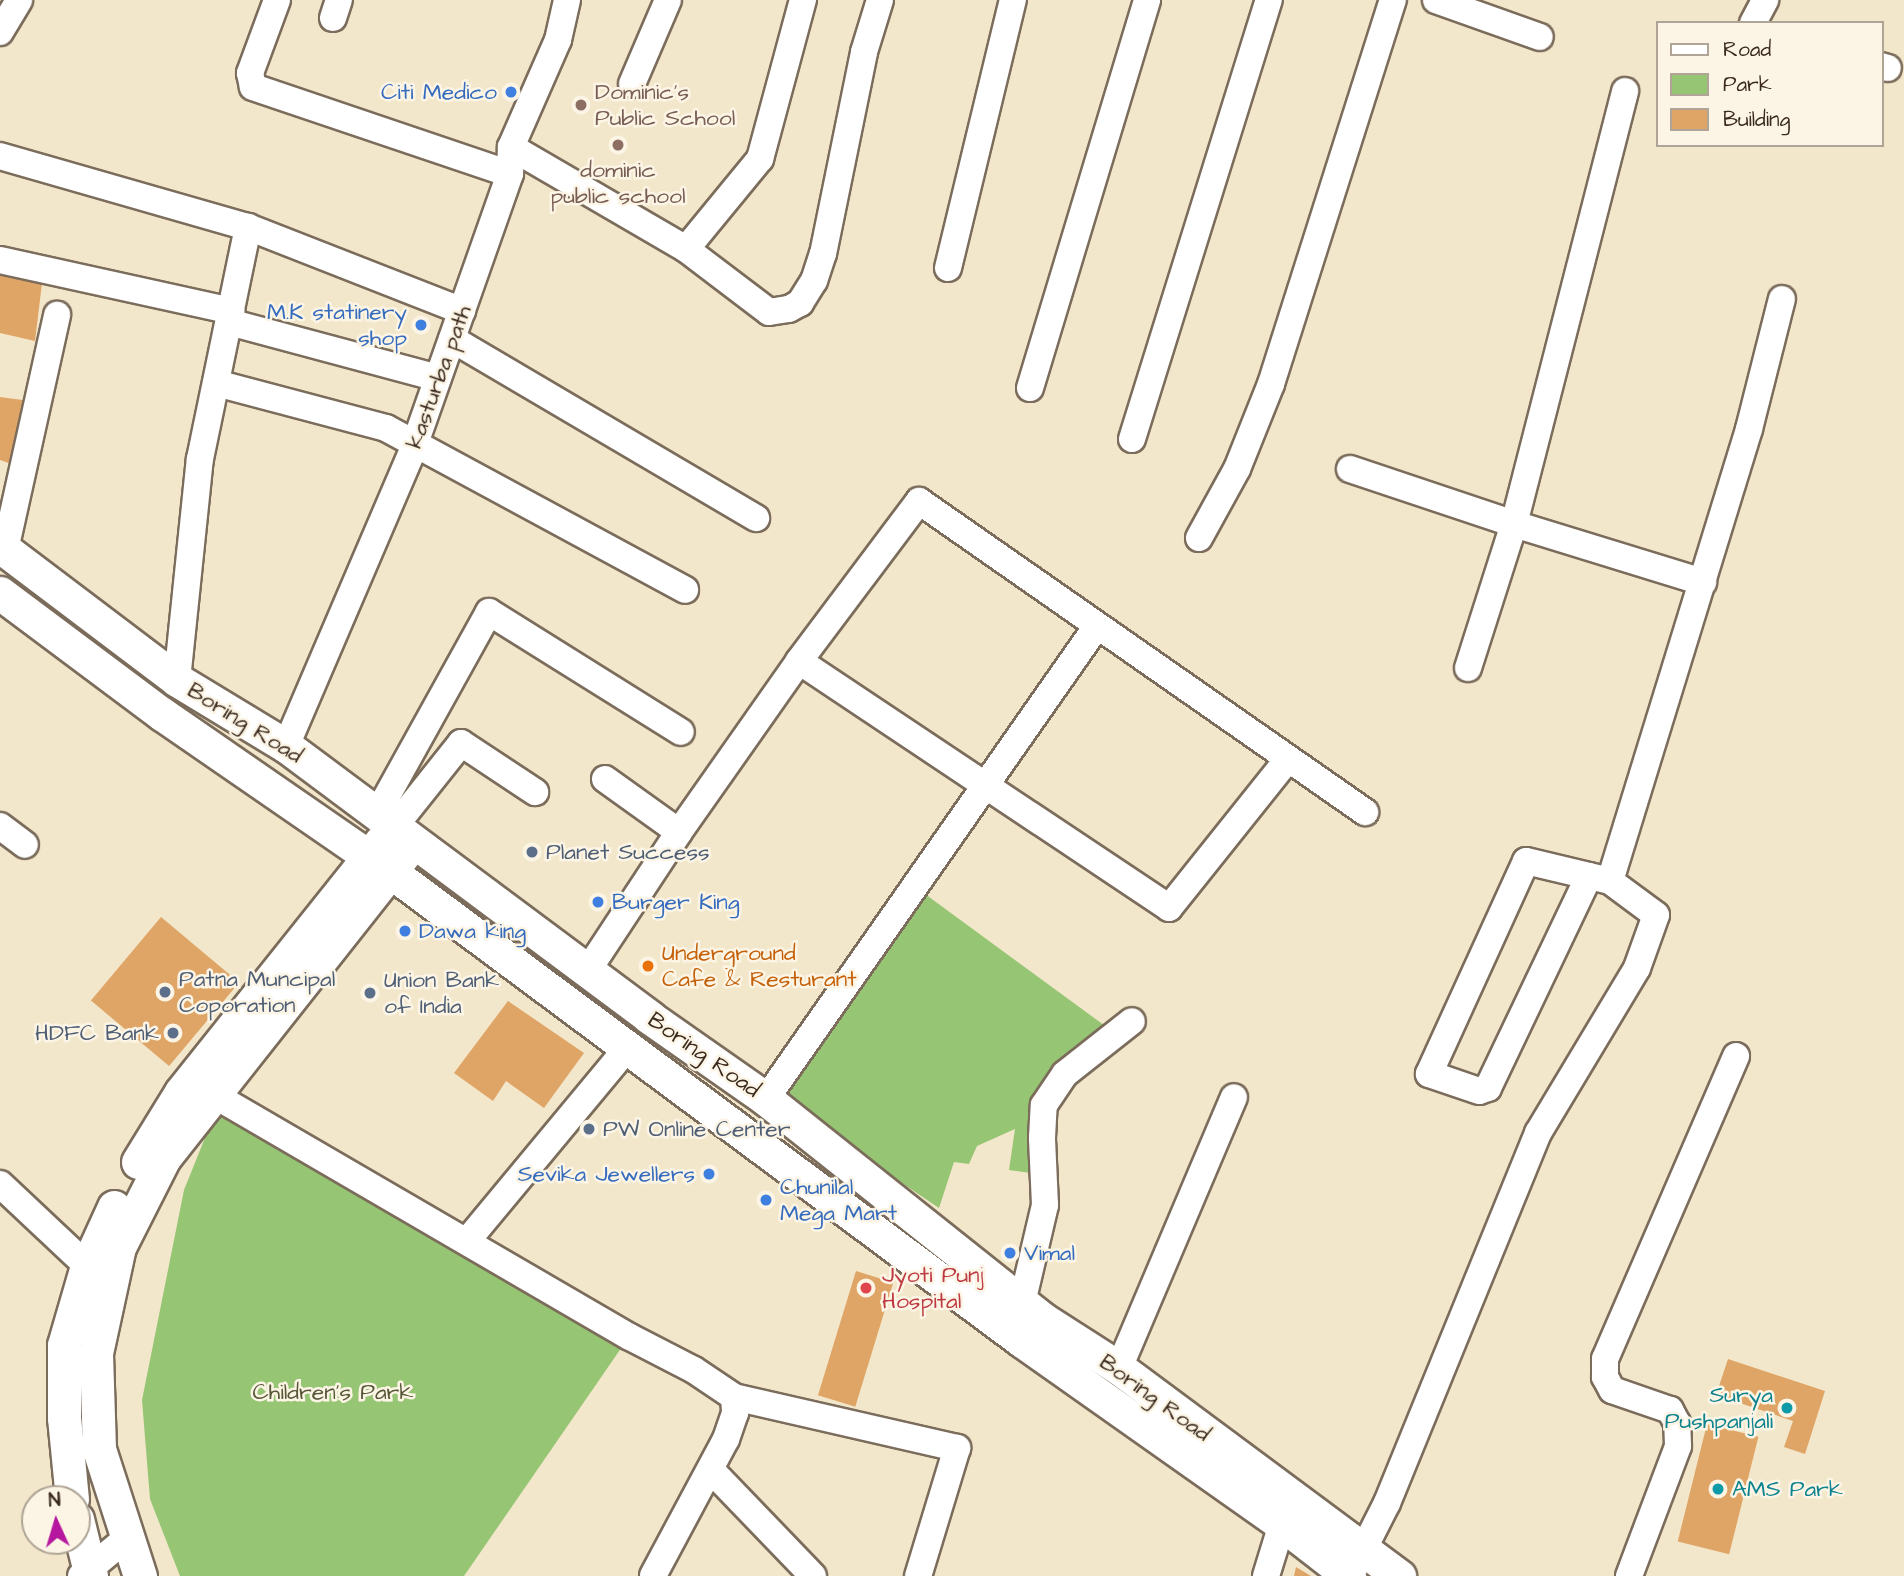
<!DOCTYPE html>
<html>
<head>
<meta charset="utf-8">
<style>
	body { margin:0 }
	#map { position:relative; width:1904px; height:1576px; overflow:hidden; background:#f3e7cb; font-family:"Architects Daughter",sans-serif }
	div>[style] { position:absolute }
	.green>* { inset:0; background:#96c574 }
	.building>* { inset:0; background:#dfa566; transform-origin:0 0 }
	.roads { filter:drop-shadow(2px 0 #7b6c5b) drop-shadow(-2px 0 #7b6c5b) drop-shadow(0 2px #7b6c5b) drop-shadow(0 -2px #7b6c5b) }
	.minor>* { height:26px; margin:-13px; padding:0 13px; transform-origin:13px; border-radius:13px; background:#fff }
	.tertiary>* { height:33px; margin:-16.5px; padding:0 16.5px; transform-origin:16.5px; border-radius:16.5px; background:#fff }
	.dots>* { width:19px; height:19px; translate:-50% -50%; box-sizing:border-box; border:4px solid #fcf5e5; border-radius:50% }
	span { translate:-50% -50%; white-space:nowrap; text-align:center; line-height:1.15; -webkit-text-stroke:5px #fcf5e5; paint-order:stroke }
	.shop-label { font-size:23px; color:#366cbe }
	.right { translate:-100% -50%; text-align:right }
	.left { translate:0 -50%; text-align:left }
	.education-label { font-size:23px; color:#785e54 }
	.street-label { font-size:23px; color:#3b2a1e }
	.service-label { font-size:23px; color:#4e5e75 }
	.food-label { font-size:23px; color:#c56008 }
	.health-label { font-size:23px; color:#be3a42 }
	.park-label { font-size:23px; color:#565838 }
	.culture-label { font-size:23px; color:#0d838f }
	.legend { position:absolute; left:1656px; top:21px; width:228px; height:126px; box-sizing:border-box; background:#fcf5e5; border:2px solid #afa495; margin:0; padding:9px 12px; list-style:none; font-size:21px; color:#3b2a1e }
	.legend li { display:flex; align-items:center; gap:14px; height:35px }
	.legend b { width:35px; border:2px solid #afa495 }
	.north { position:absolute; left:21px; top:1485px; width:70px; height:70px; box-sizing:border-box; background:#fcf5e5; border:2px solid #afa495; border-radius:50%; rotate:356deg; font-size:19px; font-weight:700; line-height:28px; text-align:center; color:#3b2a1e }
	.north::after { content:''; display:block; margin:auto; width:24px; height:32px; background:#b5179e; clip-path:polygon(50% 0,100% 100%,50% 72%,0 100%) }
</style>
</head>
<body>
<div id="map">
	<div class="green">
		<div style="clip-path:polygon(925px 894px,1112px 1031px,1061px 1069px,1038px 1174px,1009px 1170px,1015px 1129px,977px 1146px,969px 1164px,954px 1162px,939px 1208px,773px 1096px)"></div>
		<div style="clip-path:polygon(217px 1108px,624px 1344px,464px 1576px,180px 1576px,150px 1499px,142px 1400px,184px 1190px)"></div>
	</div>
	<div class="building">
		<div style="clip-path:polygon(0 274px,43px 275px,35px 341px,0 333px)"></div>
		<div style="clip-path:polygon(0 397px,30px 401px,17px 466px,0 460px)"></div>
		<div style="left:161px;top:917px;width:102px;height:109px;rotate:40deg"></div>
		<div style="clip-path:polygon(508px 1001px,584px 1053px,544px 1108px,506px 1081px,493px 1101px,454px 1073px)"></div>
		<div style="left:856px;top:1271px;width:39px;height:130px;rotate:17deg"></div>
		<div style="clip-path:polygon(1728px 1359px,1825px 1391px,1805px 1454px,1784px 1447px,1793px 1421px,1716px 1395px)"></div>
		<div style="left:1707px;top:1424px;width:53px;height:121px;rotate:14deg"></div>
		<div style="clip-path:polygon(1296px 1567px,1311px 1576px,1294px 1576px)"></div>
	</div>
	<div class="roads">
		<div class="minor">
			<div style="left:277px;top:0;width:78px;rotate:110.3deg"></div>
			<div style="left:250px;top:73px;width:14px;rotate:78deg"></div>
			<div style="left:253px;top:87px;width:271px;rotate:18.7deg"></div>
			<div style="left:1436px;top:0;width:110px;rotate:19.6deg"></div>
			<div style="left:333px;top:18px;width:19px;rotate:-72deg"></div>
			<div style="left:1753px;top:23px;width:26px;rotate:-62deg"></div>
			<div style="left:0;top:32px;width:37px;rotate:-59deg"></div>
			<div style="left:1881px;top:66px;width:7px;rotate:16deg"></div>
			<div style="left:632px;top:84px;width:91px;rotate:-66.8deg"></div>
			<div style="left:511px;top:147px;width:203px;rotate:30.2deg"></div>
			<div style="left:686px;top:249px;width:104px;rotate:37.2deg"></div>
			<div style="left:769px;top:312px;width:20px;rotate:-9deg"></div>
			<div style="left:789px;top:309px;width:13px;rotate:-29deg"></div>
			<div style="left:800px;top:303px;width:26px;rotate:-58deg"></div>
			<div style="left:814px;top:281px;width:28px;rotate:-72deg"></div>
			<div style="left:823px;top:254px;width:206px;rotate:-78.5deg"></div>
			<div style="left:864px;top:52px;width:54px;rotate:-72.9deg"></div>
			<div style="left:0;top:156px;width:258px;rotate:16deg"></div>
			<div style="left:248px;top:227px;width:230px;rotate:21.4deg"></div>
			<div style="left:686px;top:249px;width:117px;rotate:-50.6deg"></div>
			<div style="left:760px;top:159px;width:165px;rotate:-74.9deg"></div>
			<div style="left:0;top:260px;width:237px;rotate:12.4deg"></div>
			<div style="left:948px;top:268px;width:276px;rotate:-76.4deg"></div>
			<div style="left:229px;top:322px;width:216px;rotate:15deg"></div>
			<div style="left:452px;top:339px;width:353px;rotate:30.5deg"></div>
			<div style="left:216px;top:383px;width:176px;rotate:14.8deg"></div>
			<div style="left:386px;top:428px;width:340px;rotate:28.4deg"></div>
			<div style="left:1030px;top:388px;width:405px;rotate:-73.2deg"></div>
			<div style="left:1132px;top:439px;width:460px;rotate:-72.7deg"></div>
			<div style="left:1350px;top:469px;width:173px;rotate:18.5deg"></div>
			<div style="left:1514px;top:524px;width:198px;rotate:17.1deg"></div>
			<div style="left:1199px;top:538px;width:79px;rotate:-61.2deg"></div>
			<div style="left:1237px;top:469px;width:92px;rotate:-68.2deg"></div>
			<div style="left:1271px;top:384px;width:403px;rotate:-72.4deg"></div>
			<div style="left:5px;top:550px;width:241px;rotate:-77.5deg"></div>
			<div style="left:799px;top:661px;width:445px;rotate:33.7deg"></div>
			<div style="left:1169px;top:908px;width:189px;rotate:-51.4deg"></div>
			<div style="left:1468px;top:668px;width:151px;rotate:-72.3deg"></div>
			<div style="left:1514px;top:524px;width:447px;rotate:-75.6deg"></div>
			<div style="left:177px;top:680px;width:222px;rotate:-84.1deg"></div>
			<div style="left:200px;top:459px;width:237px;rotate:-78.3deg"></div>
			<div style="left:286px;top:746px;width:320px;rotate:-66.8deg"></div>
			<div style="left:412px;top:452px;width:295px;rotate:-70.6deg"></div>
			<div style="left:510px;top:174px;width:27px;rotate:-88deg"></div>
			<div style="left:511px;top:147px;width:117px;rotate:-66.3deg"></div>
			<div style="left:558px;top:40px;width:41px;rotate:-77.3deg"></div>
			<div style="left:605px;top:779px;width:91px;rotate:35.6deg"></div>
			<div style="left:377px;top:814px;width:231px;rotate:-61deg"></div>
			<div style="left:489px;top:612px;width:226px;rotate:32deg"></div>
			<div style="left:0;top:826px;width:31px;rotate:37deg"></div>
			<div style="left:395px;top:826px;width:106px;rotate:-51.5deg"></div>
			<div style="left:461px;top:743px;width:89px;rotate:33.5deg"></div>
			<div style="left:1589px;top:876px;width:235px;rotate:115.5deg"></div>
			<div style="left:1488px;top:1088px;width:9px;rotate:162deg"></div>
			<div style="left:1479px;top:1091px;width:53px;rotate:-161.2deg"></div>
			<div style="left:1429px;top:1074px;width:234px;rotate:-65.5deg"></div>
			<div style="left:1526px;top:861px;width:86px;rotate:13.4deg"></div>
			<div style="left:588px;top:970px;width:165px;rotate:-56.6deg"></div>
			<div style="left:679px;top:832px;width:209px;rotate:-54.9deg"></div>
			<div style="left:799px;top:661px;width:200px;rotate:-53.1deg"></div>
			<div style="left:919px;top:501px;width:544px;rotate:34.89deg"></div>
			<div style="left:214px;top:1095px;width:481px;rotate:30.2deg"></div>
			<div style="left:630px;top:1337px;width:72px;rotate:27.3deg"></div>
			<div style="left:694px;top:1370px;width:48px;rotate:34deg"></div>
			<div style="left:734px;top:1397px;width:16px;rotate:86deg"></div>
			<div style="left:735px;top:1413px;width:28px;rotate:109deg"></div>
			<div style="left:726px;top:1439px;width:155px;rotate:118.1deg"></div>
			<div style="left:766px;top:1099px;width:577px;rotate:-55.02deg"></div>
			<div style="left:0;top:1184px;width:136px;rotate:43.2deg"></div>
			<div style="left:467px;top:1241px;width:251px;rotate:-50.3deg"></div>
			<div style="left:1012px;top:1317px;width:17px;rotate:-54deg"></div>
			<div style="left:1022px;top:1303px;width:101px;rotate:-76.8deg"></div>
			<div style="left:1045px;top:1205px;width:67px;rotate:-92.6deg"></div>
			<div style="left:1042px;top:1138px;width:33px;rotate:-87deg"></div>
			<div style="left:1044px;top:1105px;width:37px;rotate:-56deg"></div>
			<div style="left:1065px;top:1074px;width:85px;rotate:-38.3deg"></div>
			<div style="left:1119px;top:1368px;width:294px;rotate:-67deg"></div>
			<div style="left:734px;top:1397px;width:229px;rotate:12.9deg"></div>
			<div style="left:957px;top:1448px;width:134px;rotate:106.9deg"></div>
			<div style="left:711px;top:1470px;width:147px;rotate:46.1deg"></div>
			<div style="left:1355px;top:1566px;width:71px;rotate:-63.1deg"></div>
			<div style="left:1387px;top:1503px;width:400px;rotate:-67.8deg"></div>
			<div style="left:1538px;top:1133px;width:192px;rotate:-59deg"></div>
			<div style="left:1637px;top:968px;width:56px;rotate:-70.3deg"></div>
			<div style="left:1656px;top:915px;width:57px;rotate:-143.5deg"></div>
			<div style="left:1610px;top:881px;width:473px;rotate:-72.9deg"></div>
			<div style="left:1749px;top:429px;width:134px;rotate:-75.8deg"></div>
			<div style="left:81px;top:1576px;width:60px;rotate:-39.6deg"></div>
			<div style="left:1266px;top:1576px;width:54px;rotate:-72.9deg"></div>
			<div style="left:1629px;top:1576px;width:139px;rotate:-69.3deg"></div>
			<div style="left:1678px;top:1446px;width:23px;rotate:-92deg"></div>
			<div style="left:1677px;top:1423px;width:15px;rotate:-118deg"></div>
			<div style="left:1670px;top:1410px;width:61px;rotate:-161deg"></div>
			<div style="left:1612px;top:1390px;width:15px;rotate:-118deg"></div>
			<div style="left:1605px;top:1377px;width:18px;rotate:-90deg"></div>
			<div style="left:1605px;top:1359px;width:330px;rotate:-66.6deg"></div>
		</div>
		<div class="tertiary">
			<div style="left:0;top:546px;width:222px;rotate:37.1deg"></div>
			<div style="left:177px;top:680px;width:127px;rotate:31.2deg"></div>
			<div style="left:286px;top:746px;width:453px;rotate:36.7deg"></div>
			<div style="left:649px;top:1017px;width:143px;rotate:35deg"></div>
			<div style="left:766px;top:1099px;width:352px;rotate:38.5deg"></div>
			<div style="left:1041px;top:1318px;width:93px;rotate:32.7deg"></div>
			<div style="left:1119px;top:1368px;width:349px;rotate:36.6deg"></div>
			<div style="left:0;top:593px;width:202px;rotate:36.8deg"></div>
			<div style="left:162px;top:714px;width:278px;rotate:34.6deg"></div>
			<div style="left:391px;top:872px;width:785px;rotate:36.61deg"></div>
			<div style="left:1021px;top:1340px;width:319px;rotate:35.2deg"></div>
			<div style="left:1282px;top:1524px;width:85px;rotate:37.8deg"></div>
			<div style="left:138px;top:1162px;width:82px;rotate:-58.4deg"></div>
			<div style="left:181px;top:1092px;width:322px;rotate:-51.4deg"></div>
			<div style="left:72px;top:1499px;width:81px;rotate:-95.6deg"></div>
			<div style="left:64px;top:1418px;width:73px;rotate:-90deg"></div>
			<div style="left:64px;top:1345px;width:82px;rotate:-73.8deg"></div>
			<div style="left:87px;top:1266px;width:65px;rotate:-65.4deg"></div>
			<div style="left:77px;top:1519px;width:59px;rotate:76.2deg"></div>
			<div style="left:140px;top:1576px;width:133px;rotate:-107.9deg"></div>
			<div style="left:99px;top:1449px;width:96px;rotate:-91.8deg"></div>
			<div style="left:96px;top:1353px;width:108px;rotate:-77.8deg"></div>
			<div style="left:119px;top:1247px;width:100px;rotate:-63.2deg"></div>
			<div style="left:164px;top:1158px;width:387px;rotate:-51.7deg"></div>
		</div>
	</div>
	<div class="dots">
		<div style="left:511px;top:92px;background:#3f7fe0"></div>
		<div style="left:581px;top:105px;background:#8d6e63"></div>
		<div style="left:618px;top:145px;background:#8d6e63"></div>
		<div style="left:421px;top:325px;background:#3f7fe0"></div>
		<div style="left:532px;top:852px;background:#5c6f8a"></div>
		<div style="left:598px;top:902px;background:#3f7fe0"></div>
		<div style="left:405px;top:931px;background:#3f7fe0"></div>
		<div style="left:648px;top:966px;background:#e8710a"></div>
		<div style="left:165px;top:992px;background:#5c6f8a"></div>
		<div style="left:370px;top:993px;background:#5c6f8a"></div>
		<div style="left:173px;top:1033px;background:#5c6f8a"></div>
		<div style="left:589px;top:1129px;background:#5c6f8a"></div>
		<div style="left:709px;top:1174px;background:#3f7fe0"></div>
		<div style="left:766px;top:1200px;background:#3f7fe0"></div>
		<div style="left:1010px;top:1253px;background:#3f7fe0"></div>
		<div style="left:866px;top:1288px;background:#e0444e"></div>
		<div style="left:1787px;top:1408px;background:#0f9aa8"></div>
		<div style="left:1718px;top:1489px;background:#0f9aa8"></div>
	</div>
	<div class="shop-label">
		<span class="right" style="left:497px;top:92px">Citi Medico</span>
		<span class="right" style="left:407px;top:325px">M.K statinery<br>shop</span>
		<span class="left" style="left:612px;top:902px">Burger King</span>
		<span class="left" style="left:419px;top:931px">Dawa king</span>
		<span class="right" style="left:695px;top:1174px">Sevika Jewellers</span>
		<span class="left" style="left:780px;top:1200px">Chunilal<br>Mega Mart</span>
		<span class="left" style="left:1024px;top:1253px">Vimal</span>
	</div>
	<div class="education-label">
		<span class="left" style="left:595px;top:105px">Dominic's<br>Public School</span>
		<span style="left:618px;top:183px">dominic<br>public school</span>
	</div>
	<div class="street-label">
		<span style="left:439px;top:377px;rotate:-70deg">kasturba path</span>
		<span style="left:245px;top:723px;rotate:32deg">Boring Road</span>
		<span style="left:704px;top:1055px;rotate:35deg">Boring Road</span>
		<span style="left:1155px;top:1398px;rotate:36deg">Boring Road</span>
	</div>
	<div class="service-label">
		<span class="left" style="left:546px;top:852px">Planet Success</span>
		<span class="left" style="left:179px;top:992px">Patna Muncipal<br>Coporation</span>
		<span class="left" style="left:384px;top:993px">Union Bank<br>of India</span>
		<span class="right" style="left:159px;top:1033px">HDFC Bank</span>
		<span class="left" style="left:603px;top:1129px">PW Online Center</span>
	</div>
	<div class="food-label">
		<span class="left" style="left:662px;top:966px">Underground<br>Cafe &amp; Resturant</span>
	</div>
	<div class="health-label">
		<span class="left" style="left:882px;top:1288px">Jyoti Punj<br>Hospital</span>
	</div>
	<div class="park-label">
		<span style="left:333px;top:1392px">Children's Park</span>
	</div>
	<div class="culture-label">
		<span class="right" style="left:1773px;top:1408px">Surya<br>Pushpanjali</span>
		<span class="left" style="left:1732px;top:1489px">AMS Park</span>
	</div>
	<ul class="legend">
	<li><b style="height:9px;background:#fff"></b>Road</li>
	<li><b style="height:19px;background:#96c574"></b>Park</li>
	<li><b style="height:19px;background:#dfa566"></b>Building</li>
	</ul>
	<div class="north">N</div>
</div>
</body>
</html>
